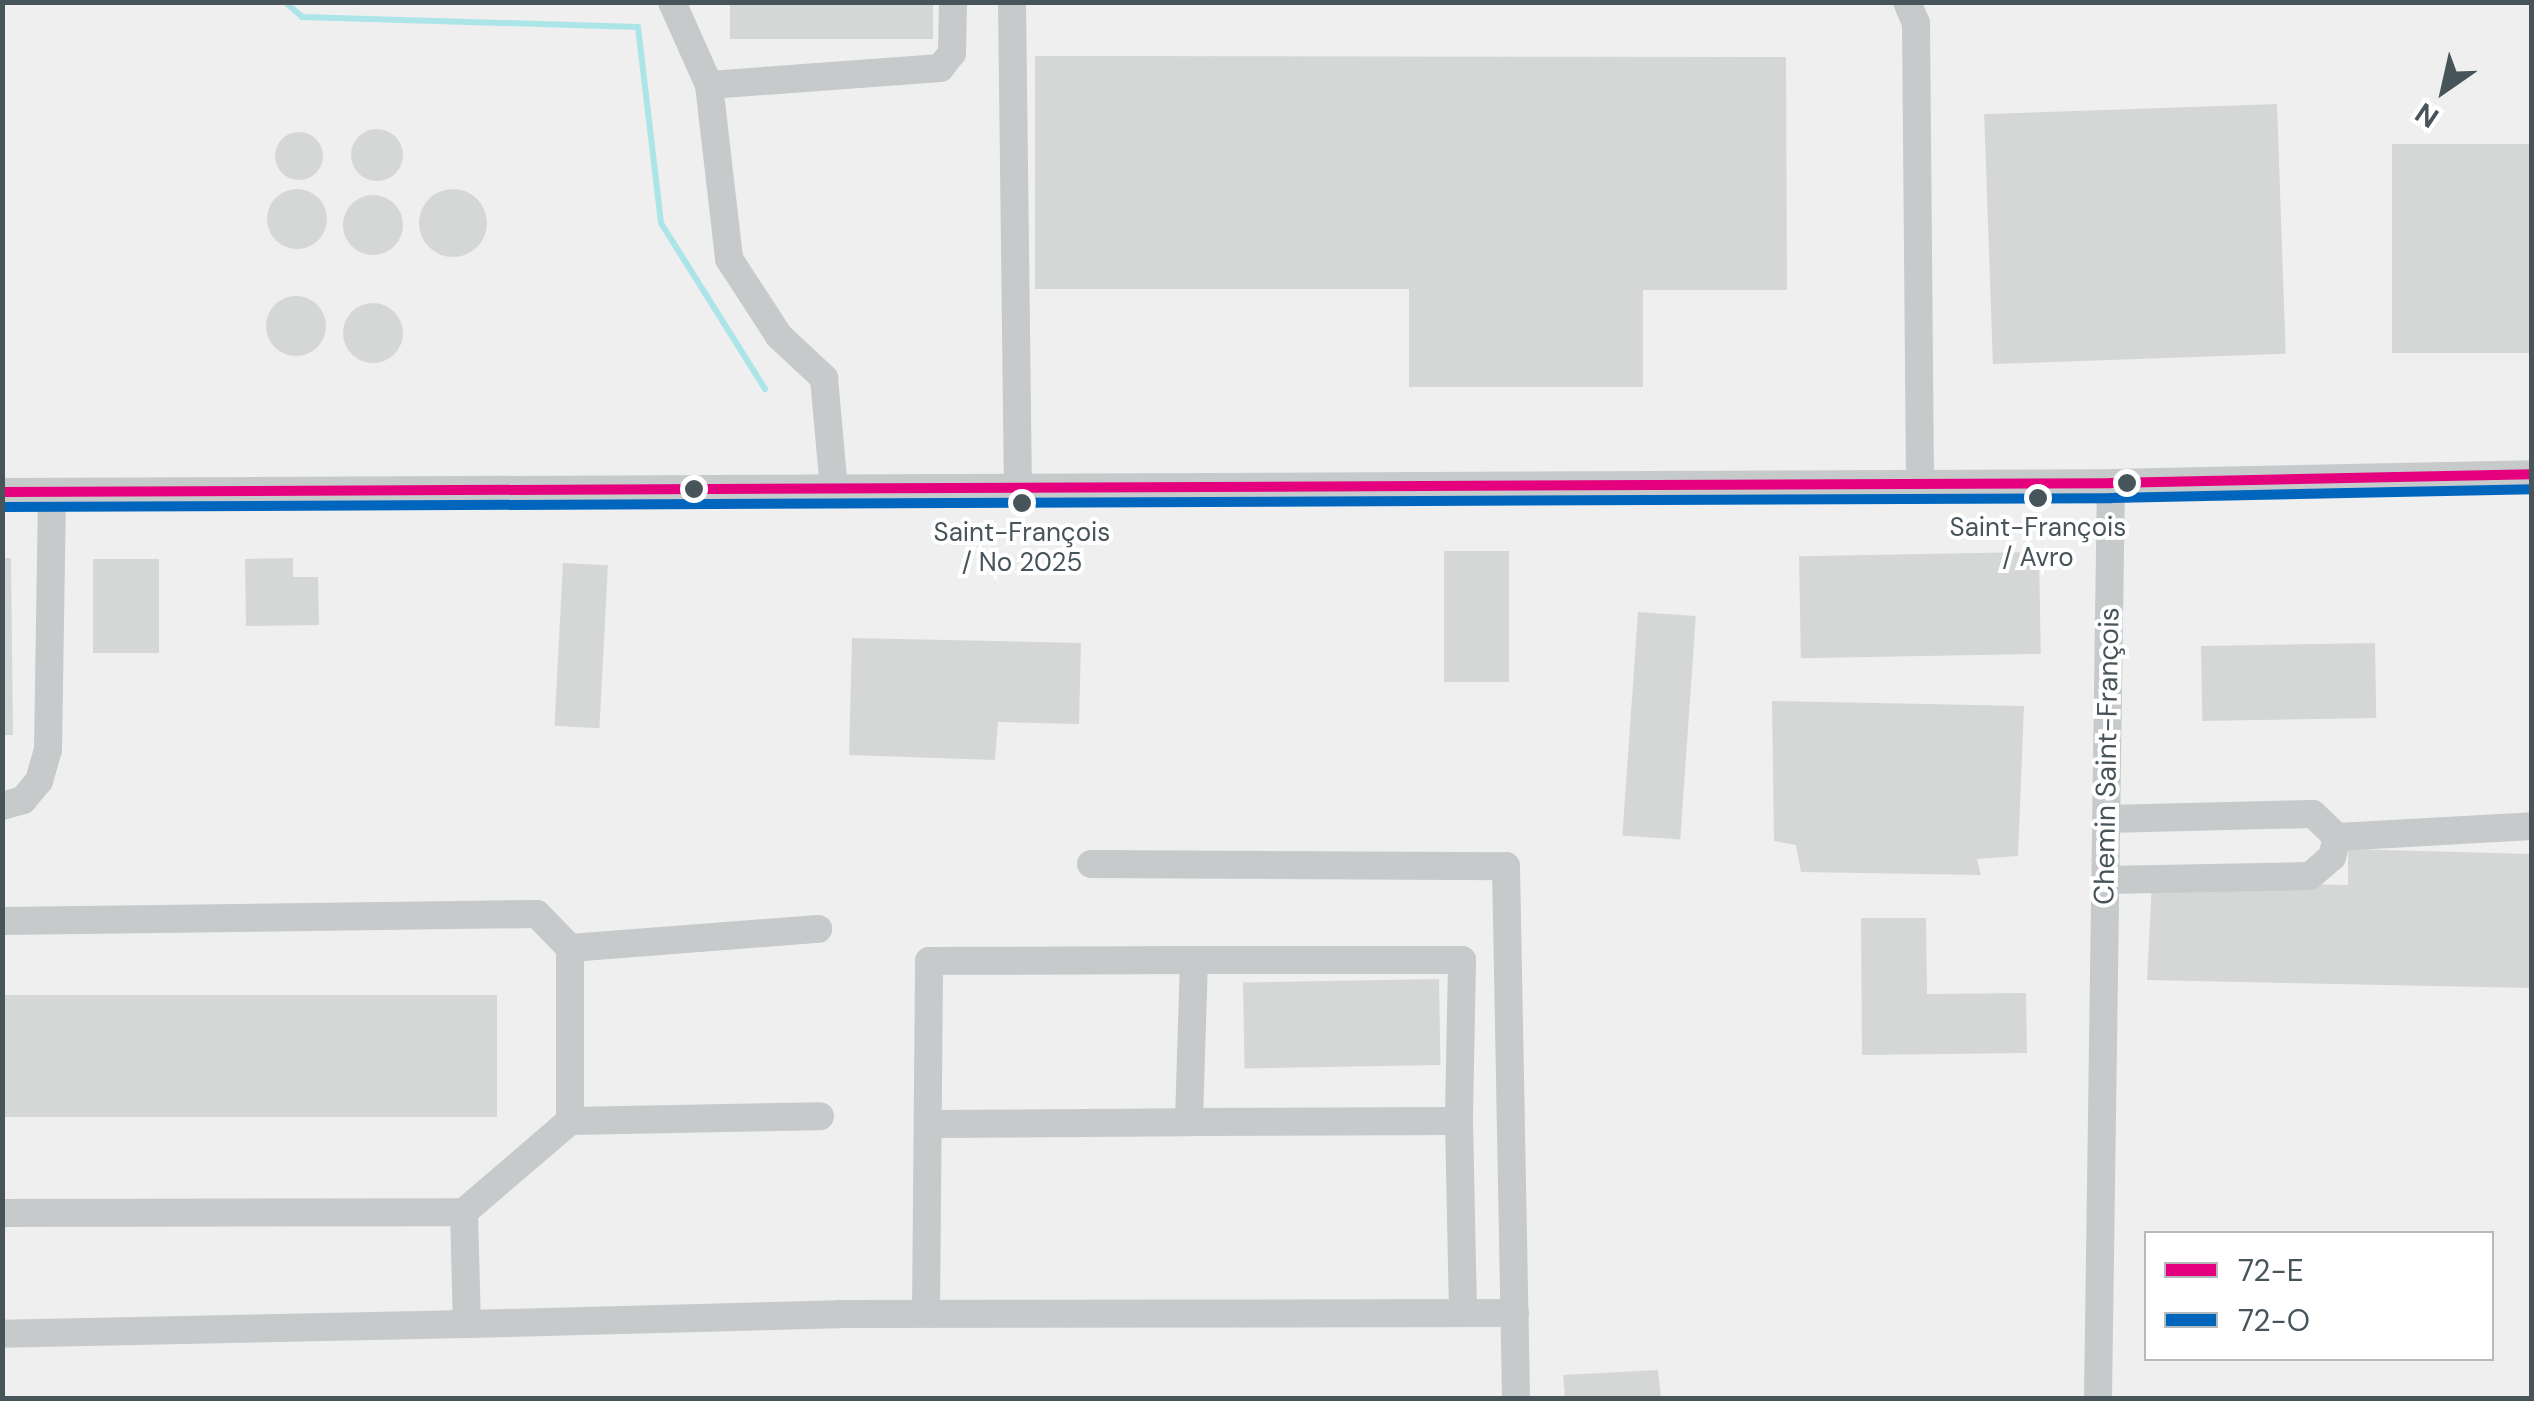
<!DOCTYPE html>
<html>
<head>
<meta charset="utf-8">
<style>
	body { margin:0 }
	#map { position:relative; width:2534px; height:1401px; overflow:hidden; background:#efefef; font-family:"DM Sans",sans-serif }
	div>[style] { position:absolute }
	.stream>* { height:6px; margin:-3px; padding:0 3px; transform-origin:3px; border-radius:3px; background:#ace5e8 }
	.building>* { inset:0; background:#d5d7d7; transform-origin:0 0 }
	.round { border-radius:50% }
	.minor>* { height:28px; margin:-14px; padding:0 14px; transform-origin:14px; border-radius:14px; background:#c6cacb }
	.bus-1>* { height:10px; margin:-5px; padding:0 5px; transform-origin:5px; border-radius:5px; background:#e5007d }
	.bus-2>* { height:10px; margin:-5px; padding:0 5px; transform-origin:5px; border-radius:5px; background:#0065bd }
	.dots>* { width:28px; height:28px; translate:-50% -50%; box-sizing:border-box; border:5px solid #fff; border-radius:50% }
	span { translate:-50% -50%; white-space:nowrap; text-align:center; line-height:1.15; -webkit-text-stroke:8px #fff; paint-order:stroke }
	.bus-label { font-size:26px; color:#47545a }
	.street-label { font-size:28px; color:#47545a }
	.frame { position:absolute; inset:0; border:5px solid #47545a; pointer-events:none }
	.legend { position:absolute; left:2144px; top:1231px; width:350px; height:130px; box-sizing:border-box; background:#fff; border:2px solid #b5bbbd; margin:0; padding:12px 18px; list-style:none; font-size:30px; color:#47545a }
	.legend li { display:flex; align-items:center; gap:20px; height:50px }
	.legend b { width:50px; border:2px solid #b5bbbd }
	.north { position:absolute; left:2394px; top:40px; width:100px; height:100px; -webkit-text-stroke:8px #fff; paint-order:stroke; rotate:214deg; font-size:28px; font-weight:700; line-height:40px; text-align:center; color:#47545a }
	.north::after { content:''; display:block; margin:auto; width:35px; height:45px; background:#47545a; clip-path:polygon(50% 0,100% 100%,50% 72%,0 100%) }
</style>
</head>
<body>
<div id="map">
	<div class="stream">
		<div style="left:285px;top:2px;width:23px;rotate:41deg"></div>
		<div style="left:302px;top:17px;width:336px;rotate:1.7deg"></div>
		<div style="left:638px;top:27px;width:197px;rotate:83.3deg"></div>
		<div style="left:661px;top:223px;width:196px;rotate:57.9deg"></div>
	</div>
	<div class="building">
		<div style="left:730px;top:2px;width:203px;height:37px"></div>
		<div style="clip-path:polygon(1035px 56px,1786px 57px,1787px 290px,1643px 290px,1643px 387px,1409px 387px,1409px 289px,1035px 289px)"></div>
		<div style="left:2277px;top:104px;width:250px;height:293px;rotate:88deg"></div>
		<div class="round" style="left:351px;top:129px;width:52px;height:52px"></div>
		<div class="round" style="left:275px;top:132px;width:48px;height:48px"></div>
		<div style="left:2532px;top:144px;width:209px;height:140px;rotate:90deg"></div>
		<div class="round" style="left:267px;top:189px;width:60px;height:60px"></div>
		<div class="round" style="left:419px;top:189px;width:68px;height:68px"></div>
		<div class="round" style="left:343px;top:195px;width:60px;height:60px"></div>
		<div class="round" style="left:266px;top:296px;width:60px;height:60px"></div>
		<div class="round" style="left:343px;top:303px;width:60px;height:60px"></div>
		<div style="left:1509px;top:551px;width:131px;height:65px;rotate:90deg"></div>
		<div style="left:2039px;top:552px;width:102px;height:240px;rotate:89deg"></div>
		<div style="clip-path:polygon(2px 558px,11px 558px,13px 735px,2px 735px)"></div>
		<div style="clip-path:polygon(293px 558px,293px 577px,318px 577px,319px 625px,246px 626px,245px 559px)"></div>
		<div style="left:93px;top:559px;width:66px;height:94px"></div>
		<div style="left:563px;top:563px;width:45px;height:163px;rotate:3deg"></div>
		<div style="left:1638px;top:612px;width:58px;height:224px;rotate:4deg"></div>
		<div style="clip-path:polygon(852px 638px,1081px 643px,1079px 724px,998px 722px,995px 760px,849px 755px)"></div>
		<div style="left:2375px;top:643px;width:75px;height:174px;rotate:89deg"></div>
		<div style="clip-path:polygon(1772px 701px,2024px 706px,2018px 856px,1977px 859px,1981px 875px,1801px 872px,1796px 845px,1774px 841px)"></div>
		<div style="clip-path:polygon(2348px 849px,2532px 854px,2532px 988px,2147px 980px,2152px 882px,2348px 885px)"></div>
		<div style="clip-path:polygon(1861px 918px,1926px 918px,1927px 994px,2026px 993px,2027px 1053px,1862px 1055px)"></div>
		<div style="left:1439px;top:979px;width:86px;height:196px;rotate:89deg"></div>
		<div style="left:497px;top:995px;width:122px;height:495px;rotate:90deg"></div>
		<div style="clip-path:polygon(1658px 1370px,1661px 1398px,1565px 1398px,1563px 1375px)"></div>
	</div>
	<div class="minor">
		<div style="left:672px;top:2px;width:91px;rotate:66deg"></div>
		<div style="left:709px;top:85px;width:175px;rotate:83.4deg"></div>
		<div style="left:729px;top:259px;width:92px;rotate:57deg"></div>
		<div style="left:779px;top:336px;width:62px;rotate:43deg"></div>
		<div style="left:824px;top:378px;width:111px;rotate:84.9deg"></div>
		<div style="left:1012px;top:2px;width:486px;rotate:89.3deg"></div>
		<div style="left:1907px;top:2px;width:23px;rotate:67deg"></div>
		<div style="left:1916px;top:23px;width:461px;rotate:89.5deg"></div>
		<div style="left:709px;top:85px;width:232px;rotate:-4.2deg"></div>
		<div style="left:940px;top:68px;width:19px;rotate:-51deg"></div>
		<div style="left:952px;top:53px;width:51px;rotate:-88.9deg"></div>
		<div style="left:2px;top:492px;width:2109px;rotate:-0.24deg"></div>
		<div style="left:2111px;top:483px;width:421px;rotate:-1.2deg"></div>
		<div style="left:2px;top:806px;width:22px;rotate:-16deg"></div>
		<div style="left:23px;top:800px;width:25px;rotate:-50deg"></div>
		<div style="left:39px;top:781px;width:32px;rotate:-74deg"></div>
		<div style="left:48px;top:750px;width:258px;rotate:-89.1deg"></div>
		<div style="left:2107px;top:819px;width:206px;rotate:-1.4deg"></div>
		<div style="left:2313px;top:814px;width:33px;rotate:44deg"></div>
		<div style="left:1091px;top:864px;width:415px;rotate:0.3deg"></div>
		<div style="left:1506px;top:866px;width:532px;rotate:88.92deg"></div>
		<div style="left:2106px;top:880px;width:204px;rotate:-1.1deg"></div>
		<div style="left:2310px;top:876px;width:29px;rotate:-41deg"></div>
		<div style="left:2332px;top:857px;width:21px;rotate:-76deg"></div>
		<div style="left:2337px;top:837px;width:195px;rotate:-3.2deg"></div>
		<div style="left:2px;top:921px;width:535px;rotate:-0.75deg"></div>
		<div style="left:537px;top:914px;width:47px;rotate:45.9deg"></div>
		<div style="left:570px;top:948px;width:173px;rotate:90deg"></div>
		<div style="left:570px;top:1121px;width:140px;rotate:139.4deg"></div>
		<div style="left:570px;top:948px;width:249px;rotate:-4.4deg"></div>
		<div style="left:1194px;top:960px;width:268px"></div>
		<div style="left:1462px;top:960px;width:161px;rotate:91.1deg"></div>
		<div style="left:570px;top:1121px;width:250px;rotate:-1.1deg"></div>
		<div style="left:929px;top:1124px;width:260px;rotate:-0.4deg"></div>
		<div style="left:2px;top:1213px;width:462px;rotate:-0.1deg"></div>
		<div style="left:464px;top:1212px;width:112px;rotate:88.5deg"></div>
		<div style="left:467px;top:1324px;width:465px;rotate:178.8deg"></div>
		<div style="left:926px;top:1313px;width:352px;rotate:-89.5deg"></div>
		<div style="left:929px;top:961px;width:265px;rotate:-0.2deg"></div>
		<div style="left:1194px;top:960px;width:162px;rotate:91.8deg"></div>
		<div style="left:1189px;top:1122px;width:270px;rotate:-0.2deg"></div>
		<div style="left:1459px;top:1121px;width:191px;rotate:88.8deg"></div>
		<div style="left:467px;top:1324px;width:372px;rotate:-1.5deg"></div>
		<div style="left:839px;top:1314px;width:676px;rotate:-0.08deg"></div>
		<div style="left:2098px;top:1398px;width:915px;rotate:-89.19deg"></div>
	</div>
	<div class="bus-1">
		<div style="left:2px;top:492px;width:2109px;rotate:-0.24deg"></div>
		<div style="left:2111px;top:483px;width:421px;rotate:-1.2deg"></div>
	</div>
	<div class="bus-2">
		<div style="left:2px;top:507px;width:2109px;rotate:-0.24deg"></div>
		<div style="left:2111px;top:498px;width:421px;rotate:-1.2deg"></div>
	</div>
	<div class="dots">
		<div style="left:2127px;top:483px;background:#47545a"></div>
		<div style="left:694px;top:489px;background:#47545a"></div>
		<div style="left:2038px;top:498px;background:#47545a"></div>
		<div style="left:1022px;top:503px;background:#47545a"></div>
	</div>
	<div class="bus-label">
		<span style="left:2038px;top:543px">Saint-François<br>/ Avro</span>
		<span style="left:1022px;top:548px">Saint-François<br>/ No 2025</span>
	</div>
	<div class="street-label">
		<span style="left:2107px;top:756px;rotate:-89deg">Chemin Saint-François</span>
	</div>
	<div class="frame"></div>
	<ul class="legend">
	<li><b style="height:12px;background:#e5007d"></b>72-E</li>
	<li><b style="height:12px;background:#0065bd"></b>72-O</li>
	</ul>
	<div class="north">N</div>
</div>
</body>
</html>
